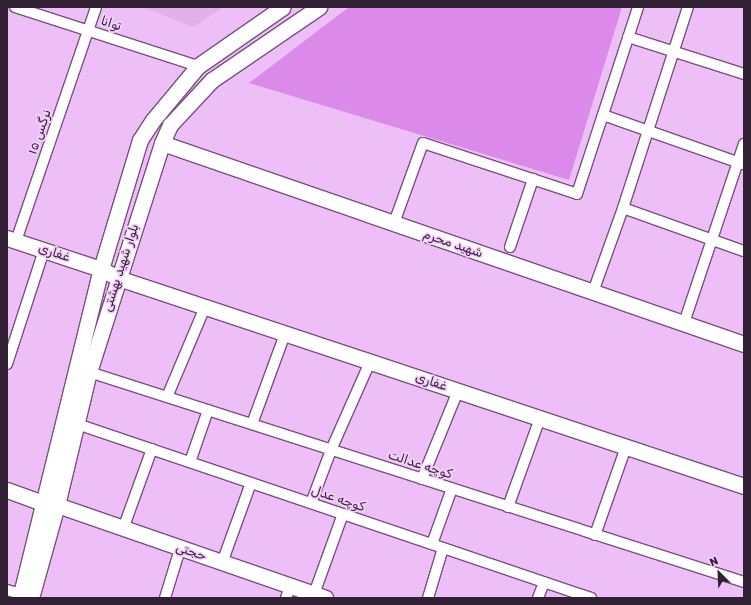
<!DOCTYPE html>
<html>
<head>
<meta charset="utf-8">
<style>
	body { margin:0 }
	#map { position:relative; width:751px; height:605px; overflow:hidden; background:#eebff6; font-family:Rubik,Cairo,sans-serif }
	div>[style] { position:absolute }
	.built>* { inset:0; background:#e3b0eb }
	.green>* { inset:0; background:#dc8ae9 }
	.roads { filter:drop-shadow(1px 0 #795080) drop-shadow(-1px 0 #795080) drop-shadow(0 1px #795080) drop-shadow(0 -1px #795080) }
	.street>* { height:10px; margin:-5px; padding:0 5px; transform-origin:5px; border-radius:5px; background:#fff }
	.secondary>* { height:15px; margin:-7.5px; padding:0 7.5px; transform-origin:7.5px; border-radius:7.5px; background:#fff }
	span { translate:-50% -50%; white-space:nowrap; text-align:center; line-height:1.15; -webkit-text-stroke:3.5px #f6d0fc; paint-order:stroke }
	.street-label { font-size:13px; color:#311f34 }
	.frame { position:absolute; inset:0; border:8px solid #311f34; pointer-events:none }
	.north { position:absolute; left:699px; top:553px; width:40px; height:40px; -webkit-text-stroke:3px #f6d0fc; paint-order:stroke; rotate:336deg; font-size:11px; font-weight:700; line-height:16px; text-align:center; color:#311f34 }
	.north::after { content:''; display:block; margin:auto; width:14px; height:18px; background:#311f34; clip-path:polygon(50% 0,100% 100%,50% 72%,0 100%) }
</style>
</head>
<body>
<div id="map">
	<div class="built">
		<div style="clip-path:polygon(142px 7px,224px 7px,193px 27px)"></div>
	</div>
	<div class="green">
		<div style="clip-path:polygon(349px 7px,622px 7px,569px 180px,249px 83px)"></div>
	</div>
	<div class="roads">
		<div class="street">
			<div style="left:15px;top:7px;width:192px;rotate:17.9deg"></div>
			<div style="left:628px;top:37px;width:122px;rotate:17.7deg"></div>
			<div style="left:603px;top:115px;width:148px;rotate:19.3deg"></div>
			<div style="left:623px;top:208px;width:128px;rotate:19.6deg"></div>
			<div style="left:394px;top:223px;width:85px;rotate:-70.1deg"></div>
			<div style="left:423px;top:143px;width:162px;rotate:18.3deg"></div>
			<div style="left:577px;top:194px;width:197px;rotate:-71.9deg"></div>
			<div style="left:16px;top:241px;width:247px;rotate:-71.1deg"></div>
			<div style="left:510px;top:247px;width:72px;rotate:-71.3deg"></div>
			<div style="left:593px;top:292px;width:89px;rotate:-70.3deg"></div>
			<div style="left:623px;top:208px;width:211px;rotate:-72.1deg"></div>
			<div style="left:684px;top:323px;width:189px;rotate:-71.5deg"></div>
			<div style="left:7px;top:364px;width:120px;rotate:-72deg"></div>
			<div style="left:89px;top:372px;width:688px;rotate:17.78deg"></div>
			<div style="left:167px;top:397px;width:98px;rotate:-67.1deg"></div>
			<div style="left:77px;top:424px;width:543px;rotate:18.7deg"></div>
			<div style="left:252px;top:424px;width:96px;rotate:-69.9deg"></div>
			<div style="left:190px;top:462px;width:55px;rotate:-70.9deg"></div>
			<div style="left:422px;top:479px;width:95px;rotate:-67.8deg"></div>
			<div style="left:311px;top:503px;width:57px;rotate:-69.3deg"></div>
			<div style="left:331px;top:450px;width:96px;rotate:-66.1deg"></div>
			<div style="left:508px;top:507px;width:95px;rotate:-70.2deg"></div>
			<div style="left:123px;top:529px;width:85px;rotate:-70.1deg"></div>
			<div style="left:595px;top:535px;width:93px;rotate:-70.6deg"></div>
			<div style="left:432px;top:544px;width:59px;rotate:-70.3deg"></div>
			<div style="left:222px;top:563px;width:85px;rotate:-70.1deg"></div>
			<div style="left:7px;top:590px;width:15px;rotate:16deg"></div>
			<div style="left:314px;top:594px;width:85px;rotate:-70.1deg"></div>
			<div style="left:165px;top:598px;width:51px;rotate:-73deg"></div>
			<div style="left:286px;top:598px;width:12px;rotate:-70deg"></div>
			<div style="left:428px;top:598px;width:52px;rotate:-73.3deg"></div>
			<div style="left:538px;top:598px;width:17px;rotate:-69deg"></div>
		</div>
		<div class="secondary">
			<div style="left:162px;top:143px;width:616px;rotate:19.05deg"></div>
			<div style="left:7px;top:238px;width:99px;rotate:18.3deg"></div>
			<div style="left:101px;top:269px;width:19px;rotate:28deg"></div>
			<div style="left:118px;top:278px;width:660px;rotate:18.38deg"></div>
			<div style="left:7px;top:490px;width:37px;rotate:20deg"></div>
			<div style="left:57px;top:505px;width:284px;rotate:19.1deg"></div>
			<div style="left:20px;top:598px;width:339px;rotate:-76.2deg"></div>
			<div style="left:101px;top:269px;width:135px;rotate:-73.2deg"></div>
			<div style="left:140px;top:140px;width:24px;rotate:-57deg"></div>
			<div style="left:153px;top:120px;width:70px;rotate:-50.2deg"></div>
			<div style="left:198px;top:66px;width:103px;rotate:-34.8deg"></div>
			<div style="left:31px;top:598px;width:97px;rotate:-74.4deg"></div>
			<div style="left:57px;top:505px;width:137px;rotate:-76.5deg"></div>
			<div style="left:89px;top:372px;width:240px;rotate:-72.3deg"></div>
			<div style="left:162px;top:143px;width:20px;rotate:-66deg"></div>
			<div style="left:170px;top:125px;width:62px;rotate:-47deg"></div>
			<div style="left:212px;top:80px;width:130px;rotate:-34.3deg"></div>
		</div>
	</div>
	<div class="street-label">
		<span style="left:111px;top:24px;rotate:18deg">توانا</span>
		<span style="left:40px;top:132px;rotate:-71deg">نرگس ۱۵</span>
		<span style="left:453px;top:244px;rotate:19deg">شهید محرم</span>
		<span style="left:54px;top:253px;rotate:18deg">غفاری</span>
		<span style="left:121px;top:268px;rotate:-72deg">بلوار شهید بهشتی</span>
		<span style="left:431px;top:382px;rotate:18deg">غفاری</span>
		<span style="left:420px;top:465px;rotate:18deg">کوچه عدالت</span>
		<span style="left:338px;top:499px;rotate:19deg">کوچه عدل</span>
		<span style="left:191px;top:552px;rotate:18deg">حجتی</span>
	</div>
	<div class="frame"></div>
	<div class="north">N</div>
</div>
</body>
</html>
